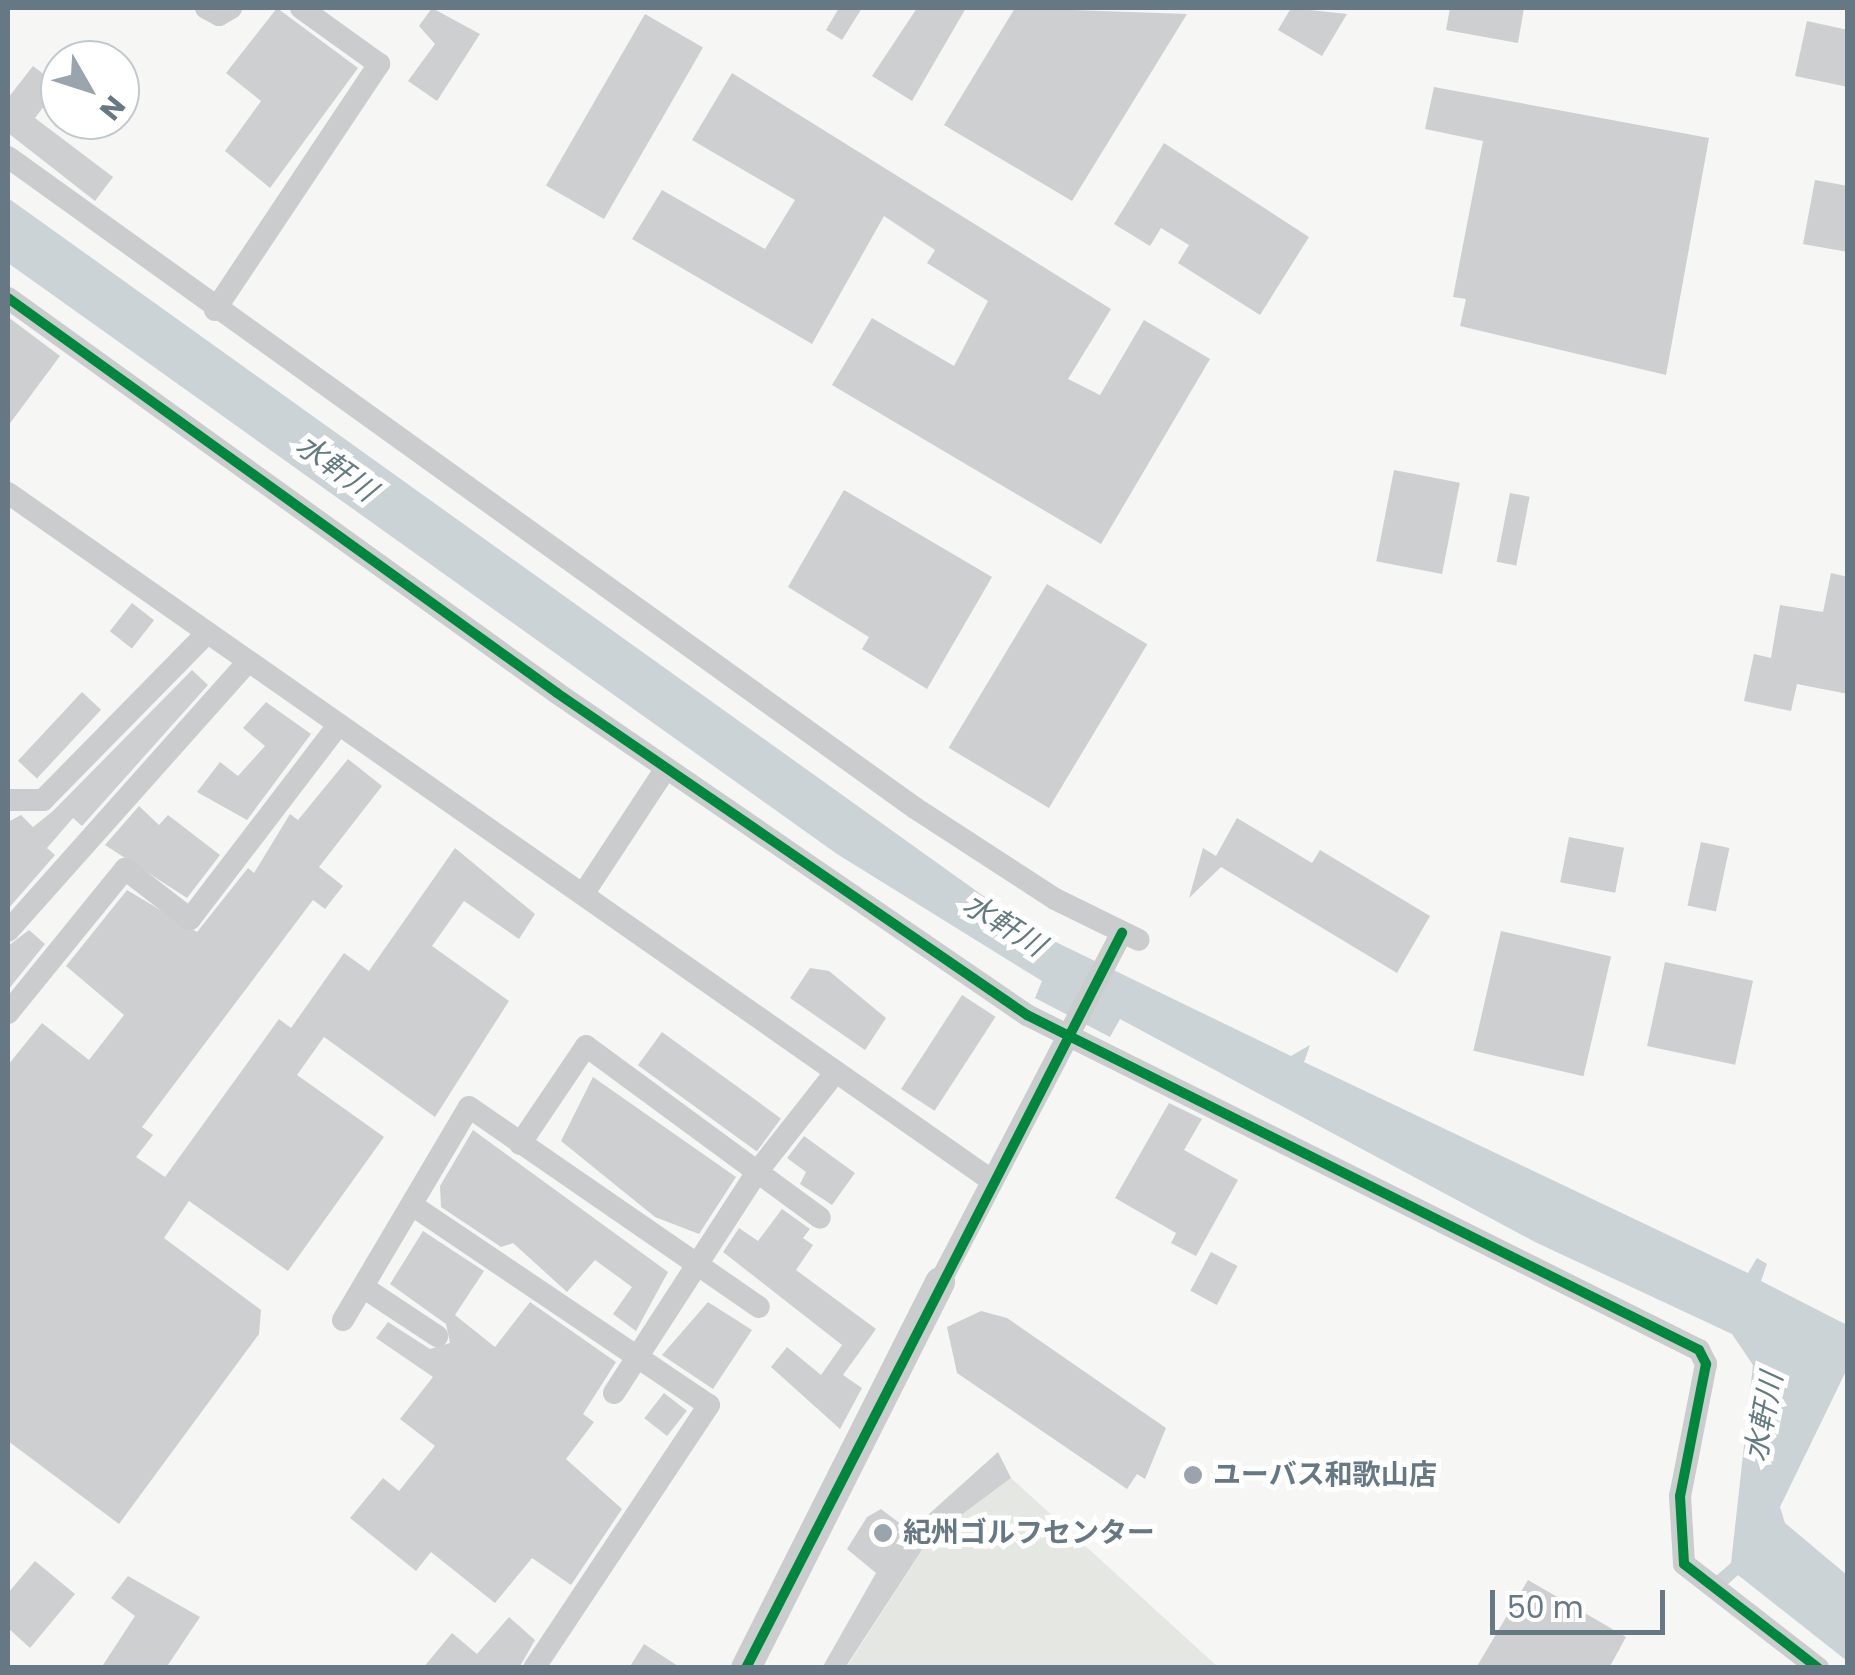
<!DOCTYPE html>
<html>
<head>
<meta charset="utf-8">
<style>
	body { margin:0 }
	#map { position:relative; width:1855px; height:1675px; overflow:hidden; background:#f6f6f5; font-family:Poppins,"Noto Sans JP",sans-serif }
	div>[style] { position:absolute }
	.green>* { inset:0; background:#e5e8e2 }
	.water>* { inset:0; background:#cbd3d6 }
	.building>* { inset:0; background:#cdcfd0; transform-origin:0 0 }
	.minor>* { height:22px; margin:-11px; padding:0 11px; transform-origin:11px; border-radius:11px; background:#cbcccd }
	.tertiary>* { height:30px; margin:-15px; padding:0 15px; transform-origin:15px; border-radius:15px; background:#cbcccd }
	.cycleway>* { height:10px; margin:-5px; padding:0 5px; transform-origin:5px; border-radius:5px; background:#00873e }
	.dots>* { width:28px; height:28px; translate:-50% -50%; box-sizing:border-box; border:5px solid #fff; border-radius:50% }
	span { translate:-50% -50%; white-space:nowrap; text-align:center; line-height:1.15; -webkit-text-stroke:10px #fff; paint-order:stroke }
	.poi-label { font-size:28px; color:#677885; font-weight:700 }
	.left { translate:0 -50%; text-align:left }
	.water-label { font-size:30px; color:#637a81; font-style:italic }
	.frame { position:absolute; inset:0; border:10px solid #677885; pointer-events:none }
	.north { position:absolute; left:40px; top:40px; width:100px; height:100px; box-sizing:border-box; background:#fff; border:2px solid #c2c9ce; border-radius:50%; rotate:129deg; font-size:28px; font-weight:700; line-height:40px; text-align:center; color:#677885 }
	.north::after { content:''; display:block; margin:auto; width:35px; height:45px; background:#99a4ac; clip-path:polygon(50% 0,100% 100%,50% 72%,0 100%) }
	.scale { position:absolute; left:1490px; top:1590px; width:175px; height:45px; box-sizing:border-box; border:5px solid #677885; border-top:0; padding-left:12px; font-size:30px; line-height:35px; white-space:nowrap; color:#677885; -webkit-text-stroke:8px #fff; paint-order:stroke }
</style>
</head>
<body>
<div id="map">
	<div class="green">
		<div style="clip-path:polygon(1011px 1478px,1218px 1667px,846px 1668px,929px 1539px)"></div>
	</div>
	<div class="water">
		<div style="clip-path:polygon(8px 198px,1031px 930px,1291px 1056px,1310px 1045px,1304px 1062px,1748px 1273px,1757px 1258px,1767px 1264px,1761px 1281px,1847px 1325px,1847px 1369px,1780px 1507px,1785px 1523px,1847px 1575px,1847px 1661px,1738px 1575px,1726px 1586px,1716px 1576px,1731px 1563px,1753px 1365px,1732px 1334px,1535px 1242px,1120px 1019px,1110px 1037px,1035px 998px,1042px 981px,837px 854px,8px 263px)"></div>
	</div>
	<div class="building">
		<div style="clip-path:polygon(277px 8px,358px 68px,270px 188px,225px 151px,261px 101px,226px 73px)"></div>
		<div style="clip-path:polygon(432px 8px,480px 34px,437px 101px,408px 81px,435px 44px,419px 26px)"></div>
		<div style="clip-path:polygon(839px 8px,862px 8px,842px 40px,826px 30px)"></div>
		<div style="clip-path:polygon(917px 8px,966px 8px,912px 101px,872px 76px)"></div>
		<div style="clip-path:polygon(1015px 8px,1187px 14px,1072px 201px,944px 125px)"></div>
		<div style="clip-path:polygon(1291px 8px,1347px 14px,1322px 56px,1278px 30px)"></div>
		<div style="clip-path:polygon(1450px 8px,1524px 8px,1518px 43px,1446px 30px)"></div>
		<div style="left:645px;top:14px;width:67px;height:198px;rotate:30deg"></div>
		<div style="clip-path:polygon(1807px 21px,1848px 30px,1848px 87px,1795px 76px)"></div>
		<div style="clip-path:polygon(33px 66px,59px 86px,35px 118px,113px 177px,95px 201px,8px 133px,8px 98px)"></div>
		<div style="clip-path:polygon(732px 73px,1111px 309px,1068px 379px,1100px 395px,1144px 320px,1210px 359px,1101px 544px,832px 385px,872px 318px,954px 366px,988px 301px,927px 263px,935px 250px,884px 216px,812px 344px,632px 239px,662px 190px,765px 249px,795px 200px,692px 140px)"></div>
		<div style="clip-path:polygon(1434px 87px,1709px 138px,1666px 375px,1460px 326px,1466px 299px,1453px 297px,1483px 141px,1425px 129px)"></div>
		<div style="clip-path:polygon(1164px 143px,1309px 237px,1260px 315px,1178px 263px,1189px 245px,1161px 228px,1150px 246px,1114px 224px)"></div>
		<div style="clip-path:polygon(1815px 180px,1848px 186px,1848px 252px,1803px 244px)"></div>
		<div style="clip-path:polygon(8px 317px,60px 356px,8px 426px)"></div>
		<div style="left:1394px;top:470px;width:67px;height:93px;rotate:11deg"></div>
		<div style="clip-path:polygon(844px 490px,992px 577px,927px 689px,862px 649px,869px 637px,788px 587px)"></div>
		<div style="left:1510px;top:493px;width:20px;height:70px;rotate:11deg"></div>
		<div style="clip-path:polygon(1831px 573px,1848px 577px,1848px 694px,1797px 684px,1791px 711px,1744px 701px,1754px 654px,1771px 658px,1780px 605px,1823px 612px)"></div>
		<div style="left:1047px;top:584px;width:117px;height:191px;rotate:31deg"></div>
		<div style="left:132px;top:603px;width:28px;height:36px;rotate:38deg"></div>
		<div style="clip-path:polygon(192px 670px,208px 685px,82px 826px,73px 818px,47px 848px,55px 855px,8px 909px,8px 822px,21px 815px,33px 827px,53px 811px)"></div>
		<div style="left:82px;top:692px;width:26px;height:94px;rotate:43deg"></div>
		<div style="clip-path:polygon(266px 702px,311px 734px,247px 820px,197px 792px,220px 762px,238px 776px,265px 746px,243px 728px)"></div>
		<div style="clip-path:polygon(348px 759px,382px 786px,319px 867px,343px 886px,325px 909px,313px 900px,142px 1127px,153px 1135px,136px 1157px,165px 1177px,279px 1019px,291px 1028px,344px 953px,369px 971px,455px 848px,535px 914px,519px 939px,464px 901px,432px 946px,509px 1001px,435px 1117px,324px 1037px,297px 1075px,384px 1137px,288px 1271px,189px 1201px,164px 1238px,261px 1310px,259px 1334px,119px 1524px,8px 1441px,8px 1065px,42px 1023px,89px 1060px,124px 1015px,66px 966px,127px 890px,197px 932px,248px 868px,254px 873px,290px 814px,298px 820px)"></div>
		<div style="clip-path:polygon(139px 806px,159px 825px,168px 815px,220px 855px,187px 898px,105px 845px)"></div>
		<div style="clip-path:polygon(1237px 818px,1312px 863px,1320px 850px,1430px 916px,1397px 973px,1221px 867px,1189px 898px,1203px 848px,1216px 856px)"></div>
		<div style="left:1569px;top:837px;width:56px;height:46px;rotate:11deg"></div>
		<div style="left:1701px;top:842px;width:29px;height:65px;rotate:12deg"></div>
		<div style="clip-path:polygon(29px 930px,45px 944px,8px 990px,8px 946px)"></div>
		<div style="left:1501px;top:931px;width:113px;height:123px;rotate:13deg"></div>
		<div style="left:1665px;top:962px;width:90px;height:86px;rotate:12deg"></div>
		<div style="clip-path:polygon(810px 968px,829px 971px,886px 1018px,865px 1050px,790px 998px)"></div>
		<div style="left:962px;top:995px;width:40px;height:112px;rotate:33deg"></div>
		<div style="left:662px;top:1032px;width:147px;height:41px;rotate:36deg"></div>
		<div style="clip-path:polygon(593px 1077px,736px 1177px,699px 1234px,655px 1217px,561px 1141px)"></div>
		<div style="clip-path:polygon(1169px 1103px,1202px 1119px,1184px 1150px,1238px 1180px,1196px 1256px,1171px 1243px,1176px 1233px,1115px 1198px)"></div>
		<div style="clip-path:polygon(473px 1130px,668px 1272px,636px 1331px,613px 1314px,632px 1287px,595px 1260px,567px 1292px,513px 1243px,501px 1247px,441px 1207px,440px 1186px)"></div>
		<div style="clip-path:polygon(804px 1136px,855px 1173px,832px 1205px,800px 1184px,806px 1172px,787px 1158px)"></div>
		<div style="clip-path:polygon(782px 1209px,810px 1229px,803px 1238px,813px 1245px,796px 1270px,876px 1329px,843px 1375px,862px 1388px,840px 1429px,771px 1367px,787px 1347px,821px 1375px,842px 1345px,723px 1252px,739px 1228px,758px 1241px)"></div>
		<div style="clip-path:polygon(423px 1231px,484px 1271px,455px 1315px,495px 1347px,530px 1302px,616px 1362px,583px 1414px,594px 1422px,566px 1459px,622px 1509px,571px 1585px,532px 1558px,495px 1603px,431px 1552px,416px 1571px,350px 1518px,383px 1478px,399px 1491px,435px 1446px,400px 1419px,433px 1377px,376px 1338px,388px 1322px,430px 1349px,450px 1343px,446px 1324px,390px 1284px)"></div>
		<div style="left:1211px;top:1252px;width:30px;height:44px;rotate:28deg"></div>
		<div style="clip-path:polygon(708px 1302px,752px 1330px,713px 1389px,662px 1355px)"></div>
		<div style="clip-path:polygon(981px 1311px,1007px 1318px,1166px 1428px,1145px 1479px,1137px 1474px,1127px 1489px,957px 1373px,947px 1327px)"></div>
		<div style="left:664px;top:1393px;width:29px;height:32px;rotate:38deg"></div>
		<div style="clip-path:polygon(998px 1452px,1011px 1478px,929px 1539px,845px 1668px,822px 1668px,876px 1573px,847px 1549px,867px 1517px,881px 1509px,910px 1531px)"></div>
		<div style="clip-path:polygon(35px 1561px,75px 1594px,30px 1648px,8px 1628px,8px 1593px)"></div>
		<div style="clip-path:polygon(128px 1576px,200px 1617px,166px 1668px,101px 1668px,135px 1616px,111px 1598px)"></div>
		<div style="clip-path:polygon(1528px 1580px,1626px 1637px,1609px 1668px,1476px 1668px)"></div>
		<div style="clip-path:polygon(509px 1617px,535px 1640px,519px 1668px,423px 1668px,452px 1633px,477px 1654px)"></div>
		<div style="clip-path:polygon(644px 1644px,681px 1668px,629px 1668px)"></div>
	</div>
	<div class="minor">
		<div style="left:206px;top:8px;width:15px;rotate:28deg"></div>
		<div style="left:219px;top:15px;width:14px;rotate:-30deg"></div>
		<div style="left:8px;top:157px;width:1116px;rotate:35.67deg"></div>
		<div style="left:915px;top:808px;width:167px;rotate:33deg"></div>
		<div style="left:1055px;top:899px;width:93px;rotate:26deg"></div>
		<div style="left:8px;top:298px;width:676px;rotate:35.73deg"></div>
		<div style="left:557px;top:693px;width:570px;rotate:34.42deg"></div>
		<div style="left:1027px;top:1015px;width:751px;rotate:26.5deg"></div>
		<div style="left:1699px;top:1350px;width:16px;rotate:63deg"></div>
		<div style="left:1706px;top:1364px;width:135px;rotate:101.1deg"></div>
		<div style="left:1680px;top:1496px;width:68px;rotate:86.6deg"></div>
		<div style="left:1684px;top:1564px;width:170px;rotate:37.8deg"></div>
		<div style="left:215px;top:310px;width:296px;rotate:-56.3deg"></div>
		<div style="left:379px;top:64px;width:96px;rotate:-144.3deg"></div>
		<div style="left:8px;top:493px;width:1199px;rotate:34.95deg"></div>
		<div style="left:8px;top:800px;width:35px"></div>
		<div style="left:43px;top:800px;width:233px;rotate:-45.5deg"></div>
		<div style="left:584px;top:893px;width:149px;rotate:-56.7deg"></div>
		<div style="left:8px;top:931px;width:359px;rotate:-48.3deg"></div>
		<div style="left:8px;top:1013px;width:186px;rotate:-50.9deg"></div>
		<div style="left:125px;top:869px;width:82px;rotate:37.6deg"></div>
		<div style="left:190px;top:919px;width:242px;rotate:-52.6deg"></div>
		<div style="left:520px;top:1144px;width:118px;rotate:-56deg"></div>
		<div style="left:586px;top:1046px;width:290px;rotate:36.3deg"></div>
		<div style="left:412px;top:1205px;width:358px;rotate:34deg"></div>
		<div style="left:709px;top:1405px;width:316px;rotate:123.6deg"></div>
		<div style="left:940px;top:1282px;width:394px;rotate:-62.5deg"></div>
		<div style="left:363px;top:1287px;width:89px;rotate:33.5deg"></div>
		<div style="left:343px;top:1320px;width:247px;rotate:-59.4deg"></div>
		<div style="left:469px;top:1107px;width:352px;rotate:34.6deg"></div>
		<div style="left:614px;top:1393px;width:263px;rotate:-57.1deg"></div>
		<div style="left:757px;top:1172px;width:125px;rotate:-51.8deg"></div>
	</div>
	<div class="tertiary">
		<div style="left:746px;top:1668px;width:432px;rotate:-63.3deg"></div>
	</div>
	<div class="cycleway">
		<div style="left:8px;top:298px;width:676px;rotate:35.73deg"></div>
		<div style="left:557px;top:693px;width:570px;rotate:34.42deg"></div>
		<div style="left:1027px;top:1015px;width:751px;rotate:26.5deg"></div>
		<div style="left:1699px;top:1350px;width:16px;rotate:63deg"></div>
		<div style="left:1706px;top:1364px;width:135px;rotate:101.1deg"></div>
		<div style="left:1680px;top:1496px;width:68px;rotate:86.6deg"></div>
		<div style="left:1684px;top:1564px;width:170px;rotate:37.8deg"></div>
		<div style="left:746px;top:1668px;width:826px;rotate:-62.91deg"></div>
	</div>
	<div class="dots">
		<div style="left:1193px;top:1475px;background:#99a4ac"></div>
		<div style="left:883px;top:1533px;background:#99a4ac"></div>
	</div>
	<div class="poi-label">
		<span class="left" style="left:1213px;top:1475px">ユーバス和歌山店</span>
		<span class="left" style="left:903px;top:1533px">紀州ゴルフセンター</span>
	</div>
	<div class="water-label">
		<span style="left:336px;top:468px;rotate:36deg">水軒川</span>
		<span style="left:1004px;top:925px;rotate:32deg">水軒川</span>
		<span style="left:1764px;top:1417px;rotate:-79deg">水軒川</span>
	</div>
	<div class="frame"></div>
	<div class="north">N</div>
	<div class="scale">50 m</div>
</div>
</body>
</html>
